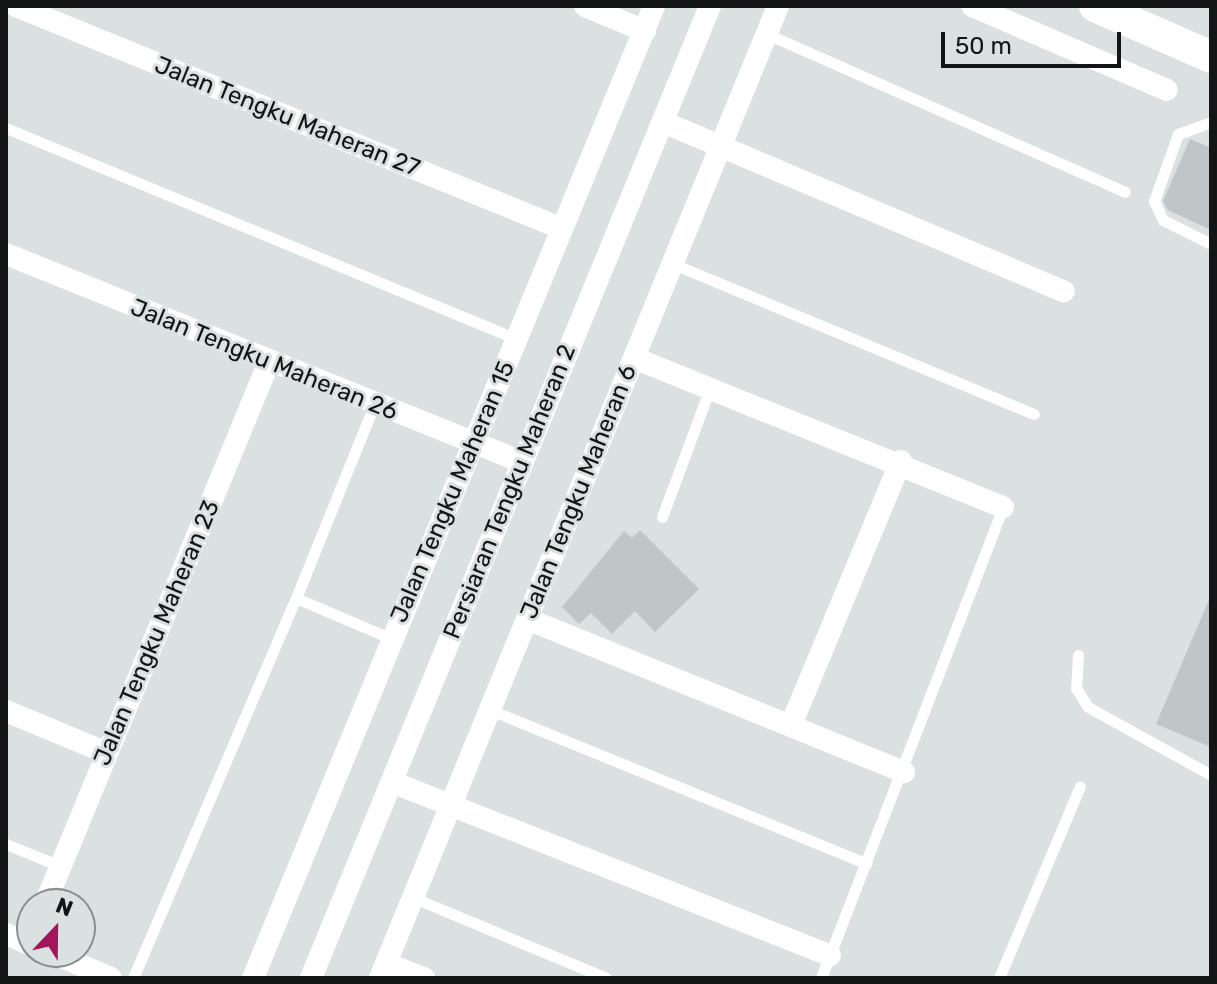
<!DOCTYPE html>
<html>
<head>
<meta charset="utf-8">
<style>
	body { margin:0 }
	#map { position:relative; width:1217px; height:984px; overflow:hidden; background:#dae1e0; font-family:Rubik,sans-serif }
	div>[style] { position:absolute }
	.building>* { inset:0; background:#c0c6c8 }
	.lane>* { height:11px; margin:-5.5px; padding:0 5.5px; transform-origin:5.5px; border-radius:5.5px; background:#fff }
	.street>* { height:22px; margin:-11px; padding:0 11px; transform-origin:11px; border-radius:11px; background:#fff }
	.secondary>* { height:32px; margin:-16px; padding:0 16px; transform-origin:16px; border-radius:16px; background:#fff }
	span { translate:-50% -50%; white-space:nowrap; text-align:center; line-height:1.15; -webkit-text-stroke:6px #dae1e0; paint-order:stroke }
	.street-label { font-size:24px; color:#131615 }
	.frame { position:absolute; inset:0; border:8px solid #131615; pointer-events:none }
	.north { position:absolute; left:16px; top:888px; width:80px; height:80px; box-sizing:border-box; background:#dae1e0; border:2px solid #8a908f; border-radius:50%; rotate:22deg; font-size:22px; font-weight:700; line-height:32px; text-align:center; color:#131615 }
	.north::after { content:''; display:block; margin:auto; width:28px; height:36px; background:#a3165c; clip-path:polygon(50% 0,100% 100%,50% 72%,0 100%) }
	.scale { position:absolute; left:941px; top:32px; width:180px; height:36px; box-sizing:border-box; border:4px solid #131615; border-top:0; padding-left:10px; font-size:24px; line-height:28px; white-space:nowrap; color:#131615; -webkit-text-stroke:6px #dae1e0; paint-order:stroke }
</style>
</head>
<body>
<div id="map">
	<div class="building">
		<div style="clip-path:polygon(1190px 139px,1211px 148px,1211px 230px,1168px 210px,1163px 201px)"></div>
		<div style="clip-path:polygon(640px 530px,699px 589px,655px 632px,635px 611px,612px 634px,591px 613px,579px 624px,562px 607px,624px 531px,632px 538px)"></div>
		<div style="clip-path:polygon(1211px 595px,1211px 747px,1156px 724px)"></div>
	</div>
	<div class="lane">
		<div style="left:767px;top:34px;width:391px;rotate:23.8deg"></div>
		<div style="left:1211px;top:122px;width:35px;rotate:160deg"></div>
		<div style="left:1178px;top:134px;width:71px;rotate:109.7deg"></div>
		<div style="left:1154px;top:201px;width:21px;rotate:65deg"></div>
		<div style="left:1163px;top:220px;width:54px;rotate:26.6deg"></div>
		<div style="left:6px;top:128px;width:555px;rotate:22.45deg"></div>
		<div style="left:671px;top:263px;width:393px;rotate:22.6deg"></div>
		<div style="left:374px;top:405px;width:208px;rotate:112deg"></div>
		<div style="left:296px;top:598px;width:102px;rotate:23.1deg"></div>
		<div style="left:662px;top:517px;width:138px;rotate:-69.6deg"></div>
		<div style="left:1078px;top:655px;width:33px;rotate:93deg"></div>
		<div style="left:1076px;top:688px;width:22px;rotate:58deg"></div>
		<div style="left:1088px;top:707px;width:141px;rotate:28.9deg"></div>
		<div style="left:488px;top:709px;width:409px;rotate:22.2deg"></div>
		<div style="left:6px;top:844px;width:58px;rotate:22.2deg"></div>
		<div style="left:414px;top:898px;width:208px;rotate:22.6deg"></div>
		<div style="left:133px;top:978px;width:413px;rotate:-66.8deg"></div>
		<div style="left:821px;top:978px;width:505px;rotate:-68.87deg"></div>
		<div style="left:999px;top:978px;width:208px;rotate:-67.1deg"></div>
	</div>
	<div class="street">
		<div style="left:16px;top:6px;width:585px;rotate:22.18deg"></div>
		<div style="left:585px;top:6px;width:65px;rotate:22.6deg"></div>
		<div style="left:972px;top:6px;width:212px;rotate:23.3deg"></div>
		<div style="left:663px;top:122px;width:435px;rotate:22.9deg"></div>
		<div style="left:6px;top:254px;width:556px;rotate:21.95deg"></div>
		<div style="left:634px;top:358px;width:398px;rotate:22deg"></div>
		<div style="left:527px;top:619px;width:407px;rotate:22.1deg"></div>
		<div style="left:6px;top:711px;width:109px;rotate:22.6deg"></div>
		<div style="left:791px;top:725px;width:286px;rotate:-67.4deg"></div>
		<div style="left:392px;top:782px;width:471px;rotate:21.6deg"></div>
		<div style="left:45px;top:904px;width:586px;rotate:-67.55deg"></div>
		<div style="left:6px;top:934px;width:28px;rotate:23deg"></div>
		<div style="left:50px;top:952px;width:66px;rotate:23.1deg"></div>
		<div style="left:387px;top:964px;width:40px;rotate:21deg"></div>
		<div style="left:253px;top:978px;width:1051px;rotate:-67.58deg"></div>
		<div style="left:311px;top:978px;width:1051px;rotate:-67.68deg"></div>
		<div style="left:380px;top:978px;width:1050px;rotate:-67.73deg"></div>
	</div>
	<div class="secondary">
		<div style="left:1095px;top:6px;width:127px;rotate:23.7deg"></div>
	</div>
	<div class="street-label">
		<span style="left:287px;top:117px;rotate:22deg">Jalan Tengku Maheran 27</span>
		<span style="left:264px;top:360px;rotate:22deg">Jalan Tengku Maheran 26</span>
		<span style="left:453px;top:492px;rotate:-67deg">Jalan Tengku Maheran 15</span>
		<span style="left:510px;top:492px;rotate:-68deg">Persiaran Tengku Maheran 2</span>
		<span style="left:579px;top:492px;rotate:-68deg">Jalan Tengku Maheran 6</span>
		<span style="left:157px;top:633px;rotate:-67deg">Jalan Tengku Maheran 23</span>
	</div>
	<div class="frame"></div>
	<div class="north">N</div>
	<div class="scale">50 m</div>
</div>
</body>
</html>
